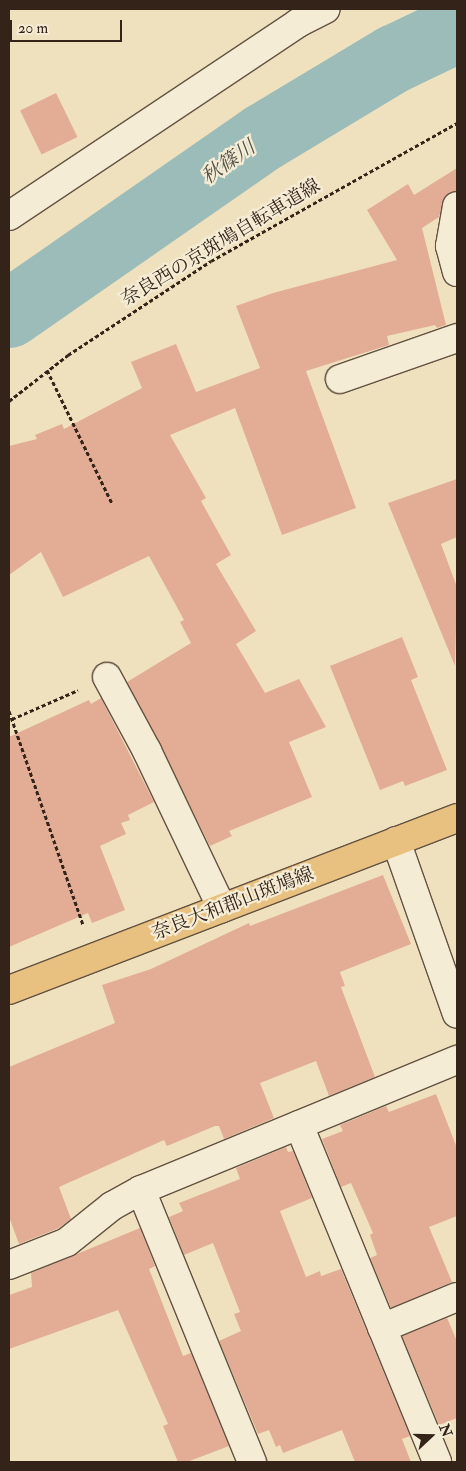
<!DOCTYPE html>
<html>
<head>
<meta charset="utf-8">
<style>
	body { margin:0 }
	#map { position:relative; width:466px; height:1471px; overflow:hidden; background:#f0e1be; font-family:"IM FELL Double Pica","Noto Serif JP",serif }
	div>[style] { position:absolute }
	.river>* { height:68px; margin:-34px; padding:0 34px; transform-origin:34px; border-radius:34px; background:#9bbcb8 }
	.building>* { inset:0; background:#e2ad94; transform-origin:0 0 }
	.path>* { height:3px; margin-top:-1.5px; transform-origin:0; background:repeating-linear-gradient(90deg,#342318 0 4px,transparent 0 6.5px) }
	.roads { filter:drop-shadow(1px 0 #635242) drop-shadow(-1px 0 #635242) drop-shadow(0 1px #635242) drop-shadow(0 -1px #635242) }
	.minor>* { height:28px; margin:-14px; padding:0 14px; transform-origin:14px; border-radius:14px; background:#f5ecd5 }
	.major>* { height:28px; margin:-14px; padding:0 14px; transform-origin:14px; border-radius:14px; background:#e8c07f }
	span { translate:-50% -50%; white-space:nowrap; text-align:center; line-height:1.15; -webkit-text-stroke:4.5px #f5ecd5; paint-order:stroke }
	.street-label { font-size:19px; color:#342318 }
	.water-label { font-size:20px; color:#535148; font-style:italic }
	.frame { position:absolute; inset:0; border:10px solid #342318; pointer-events:none }
	.north { position:absolute; left:406px; top:1411px; width:50px; height:50px; -webkit-text-stroke:4px #f5ecd5; paint-order:stroke; rotate:69deg; font-size:14px; font-weight:700; line-height:20px; text-align:center; color:#342318 }
	.north::after { content:''; display:block; margin:auto; width:18px; height:22px; background:#342318; clip-path:polygon(50% 0,100% 100%,50% 72%,0 100%) }
	.scale { position:absolute; left:10px; top:20px; width:112px; height:22px; box-sizing:border-box; border:2px solid #342318; border-top:0; padding-left:6px; font-size:15px; line-height:18px; white-space:nowrap; color:#342318; -webkit-text-stroke:4px #f5ecd5; paint-order:stroke }
</style>
</head>
<body>
<div id="map">
	<div class="river">
		<div style="left:9px;top:314px;width:310px;rotate:-34.8deg"></div>
		<div style="left:264px;top:137px;width:152px;rotate:-31deg"></div>
		<div style="left:394px;top:59px;width:70px;rotate:-25.5deg"></div>
	</div>
	<div class="building">
		<div style="left:56px;top:93px;width:49px;height:40px;rotate:64deg"></div>
		<div style="clip-path:polygon(457px 168px,457px 191px,445px 196px,439px 217px,422px 228px,446px 325px,437px 328px,435px 325px,387px 336px,389px 345px,306px 371px,356px 508px,282px 535px,235px 408px,170px 435px,206px 498px,201px 501px,231px 555px,216px 564px,256px 631px,236px 644px,265px 693px,299px 679px,326px 727px,289px 742px,312px 797px,229px 831px,232px 836px,210px 846px,127px 682px,191px 643px,180px 622px,184px 620px,149px 556px,63px 597px,41px 552px,9px 575px,9px 446px,37px 439px,35px 435px,62px 424px,64px 429px,142px 388px,131px 362px,176px 344px,196px 392px,260px 368px,236px 306px,273px 293px,397px 260px,367px 210px,408px 184px,414px 195px)"></div>
		<div style="clip-path:polygon(457px 479px,457px 537px,441px 544px,457px 587px,455px 666px,388px 503px)"></div>
		<div style="clip-path:polygon(402px 637px,418px 677px,411px 680px,447px 770px,405px 786px,403px 781px,380px 790px,330px 666px)"></div>
		<div style="clip-path:polygon(101px 698px,154px 802px,128px 815px,130px 820px,121px 823px,126px 834px,100px 846px,125px 910px,92px 923px,88px 913px,9px 947px,9px 737px,89px 700px,91px 704px)"></div>
		<div style="clip-path:polygon(383px 875px,411px 944px,340px 972px,345px 986px,341px 987px,375px 1077px,329px 1096px,316px 1061px,260px 1083px,274px 1118px,224px 1139px,219px 1126px,215px 1126px,167px 1146px,164px 1140px,59px 1187px,71px 1219px,59px 1228px,19px 1244px,9px 1217px,9px 1067px,115px 1023px,102px 985px,151px 969px,249px 923px,250px 926px)"></div>
		<div style="clip-path:polygon(436px 1094px,457px 1148px,457px 1216px,429px 1227px,452px 1282px,391px 1308px,370px 1258px,377px 1255px,370px 1235px,373px 1233px,351px 1183px,341px 1187px,322px 1139px,343px 1131px,340px 1125px,386px 1106px,389px 1112px)"></div>
		<div style="clip-path:polygon(286px 1147px,288px 1152px,293px 1151px,312px 1198px,280px 1211px,306px 1277px,320px 1271px,321px 1276px,341px 1269px,410px 1436px,402px 1439px,411px 1462px,355px 1462px,342px 1430px,283px 1453px,280px 1445px,276px 1447px,269px 1430px,258px 1434px,219px 1341px,241px 1331px,234px 1314px,240px 1312px,213px 1243px,184px 1255px,169px 1217px,183px 1211px,179px 1203px,240px 1179px,236px 1168px)"></div>
		<div style="clip-path:polygon(140px 1228px,155px 1266px,149px 1269px,183px 1356px,191px 1353px,229px 1446px,187px 1462px,178px 1462px,163px 1426px,168px 1424px,118px 1310px,9px 1349px,9px 1295px,32px 1287px,31px 1273px)"></div>
		<div style="clip-path:polygon(447px 1318px,457px 1341px,457px 1418px,439px 1425px,402px 1336px)"></div>
	</div>
	<div class="path">
		<div style="left:47px;top:370px;width:148px;rotate:64deg"></div>
		<div style="left:9px;top:401px;width:75px;rotate:-37.9deg"></div>
		<div style="left:68px;top:355px;width:171px;rotate:-33.3deg"></div>
		<div style="left:211px;top:261px;width:282px;rotate:-29.3deg"></div>
		<div style="left:9px;top:711px;width:226px;rotate:70.9deg"></div>
		<div style="left:12px;top:719px;width:72px;rotate:-23.7deg"></div>
	</div>
	<div class="roads">
		<div class="minor">
			<div style="left:457px;top:206px;width:41px;rotate:99.9deg"></div>
			<div style="left:450px;top:246px;width:27px;rotate:75deg"></div>
			<div style="left:9px;top:216px;width:348px;rotate:-33.7deg"></div>
			<div style="left:298px;top:23px;width:31px;rotate:-27deg"></div>
			<div style="left:340px;top:379px;width:124px;rotate:-19.3deg"></div>
			<div style="left:107px;top:677px;width:84px;rotate:61.6deg"></div>
			<div style="left:147px;top:751px;width:174px;rotate:64.5deg"></div>
			<div style="left:396px;top:841px;width:183px;rotate:70.6deg"></div>
			<div style="left:299px;top:1125px;width:364px;rotate:67.7deg"></div>
			<div style="left:141px;top:1190px;width:294px;rotate:67.8deg"></div>
			<div style="left:9px;top:1265px;width:62px;rotate:-21.6deg"></div>
			<div style="left:67px;top:1242px;width:58px;rotate:-38.7deg"></div>
			<div style="left:112px;top:1206px;width:33px;rotate:-29deg"></div>
			<div style="left:141px;top:1190px;width:342px;rotate:-22.4deg"></div>
			<div style="left:382px;top:1328px;width:81px;rotate:-22.5deg"></div>
		</div>
		<div class="major">
			<div style="left:9px;top:990px;width:480px;rotate:-21deg"></div>
		</div>
	</div>
	<div class="street-label">
		<span style="left:221px;top:243px;rotate:-31deg">奈良西の京斑鳩自転車道線</span>
		<span style="left:233px;top:904px;rotate:-21deg">奈良大和郡山斑鳩線</span>
	</div>
	<div class="water-label">
		<span style="left:228px;top:162px;rotate:-35deg">秋篠川</span>
	</div>
	<div class="frame"></div>
	<div class="north">N</div>
	<div class="scale">20 m</div>
</div>
</body>
</html>
